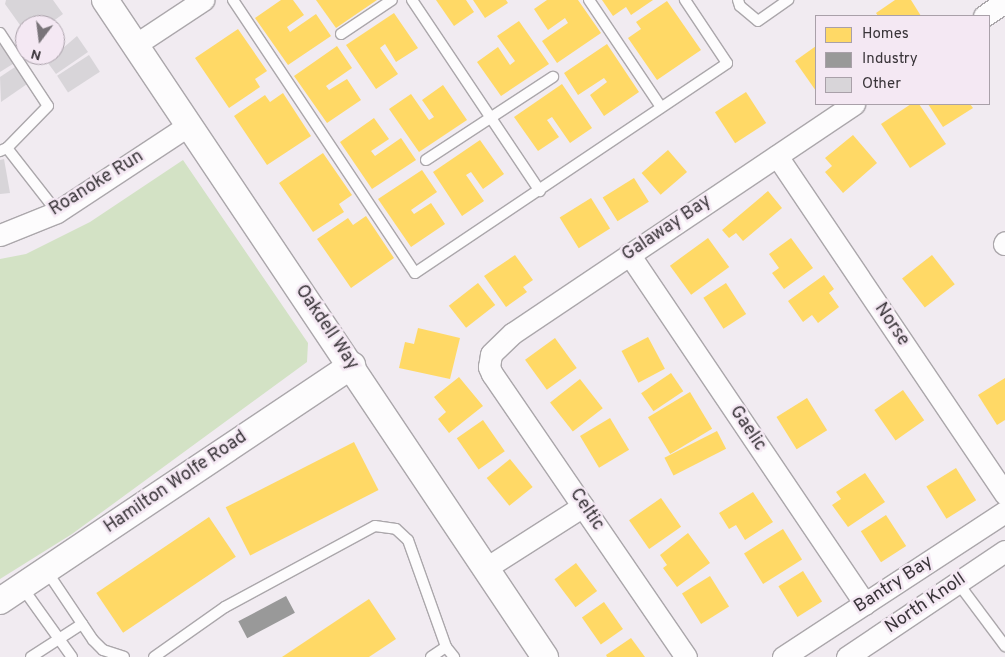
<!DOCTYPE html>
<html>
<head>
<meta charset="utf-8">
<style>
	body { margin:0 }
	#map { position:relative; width:1005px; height:657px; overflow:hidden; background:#f1ebf1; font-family:Overpass,sans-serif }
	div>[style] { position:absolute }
	.green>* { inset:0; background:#d3e2c5 }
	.homes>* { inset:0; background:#ffd966; transform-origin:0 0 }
	.industry>* { inset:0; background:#999; transform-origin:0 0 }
	.building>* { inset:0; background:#d8d5d9; transform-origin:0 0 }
	.roads { filter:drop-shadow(1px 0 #aba7ab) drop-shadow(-1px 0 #aba7ab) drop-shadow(0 1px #aba7ab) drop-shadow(0 -1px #aba7ab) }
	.service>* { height:10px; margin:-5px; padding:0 5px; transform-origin:5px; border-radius:5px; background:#fdfcfd }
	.minor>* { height:21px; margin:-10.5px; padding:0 10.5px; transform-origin:10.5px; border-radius:10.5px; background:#fdfcfd }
	.tertiary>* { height:26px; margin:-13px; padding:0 13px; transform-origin:13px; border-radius:13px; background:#fdfcfd }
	span { translate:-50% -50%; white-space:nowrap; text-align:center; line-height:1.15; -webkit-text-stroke:5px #f4e8f3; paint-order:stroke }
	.street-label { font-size:18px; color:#393439 }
	.legend { position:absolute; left:815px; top:15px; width:175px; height:90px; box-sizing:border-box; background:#f4e8f3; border:1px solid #a9a0a9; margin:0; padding:6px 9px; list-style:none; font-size:15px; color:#393439 }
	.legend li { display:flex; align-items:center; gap:10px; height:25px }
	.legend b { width:25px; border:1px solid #a9a0a9 }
	.north { position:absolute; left:15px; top:15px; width:50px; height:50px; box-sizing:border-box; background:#f4e8f3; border:1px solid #a9a0a9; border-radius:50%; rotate:195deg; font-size:14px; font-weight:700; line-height:20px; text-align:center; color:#393439 }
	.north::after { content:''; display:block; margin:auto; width:18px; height:22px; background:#797479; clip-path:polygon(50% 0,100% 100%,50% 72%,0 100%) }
</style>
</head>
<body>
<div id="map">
	<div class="green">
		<div style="clip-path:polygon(183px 160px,308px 343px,307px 362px,72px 534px,0 579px,0 259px,26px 254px,90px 222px)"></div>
	</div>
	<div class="homes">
		<div style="clip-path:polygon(281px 0,293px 0,304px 15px,287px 27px,290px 32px,316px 14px,331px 36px,288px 65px,255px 18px)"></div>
		<div style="clip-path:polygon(316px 0,377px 0,336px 28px)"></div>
		<div style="clip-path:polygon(436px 0,466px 0,474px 12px,454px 26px)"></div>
		<div style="clip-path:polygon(473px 0,506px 0,508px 3px,485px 18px)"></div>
		<div style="clip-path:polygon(547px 0,578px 0,601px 33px,557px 63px,542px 41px,568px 23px,565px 18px,548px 30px,534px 9px)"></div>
		<div style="clip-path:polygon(602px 0,653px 0,631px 15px,626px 7px,613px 16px)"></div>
		<div style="clip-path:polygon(895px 0,911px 0,921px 16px,878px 16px,876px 13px)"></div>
		<div style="clip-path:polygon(667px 1px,701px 50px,657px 80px,628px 38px,641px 29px,636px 22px)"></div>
		<div style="clip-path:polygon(394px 13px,418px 48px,396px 62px,385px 44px,380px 48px,398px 74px,376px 89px,346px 45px)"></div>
		<div style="clip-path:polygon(519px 21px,549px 64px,501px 96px,477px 62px,498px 47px,510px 65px,515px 61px,497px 36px)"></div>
		<div style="clip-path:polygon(238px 29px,267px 71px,255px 79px,260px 87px,229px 108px,195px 58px)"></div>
		<div style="clip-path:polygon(607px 44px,639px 92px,604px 116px,590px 95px,607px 82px,604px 78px,578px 95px,564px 73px)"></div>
		<div style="clip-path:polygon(337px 46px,352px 68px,326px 86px,329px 90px,347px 79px,361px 100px,327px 123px,294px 76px)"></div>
		<div style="clip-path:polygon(816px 46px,816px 91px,795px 61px)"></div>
		<div style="clip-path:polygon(562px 84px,592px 128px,570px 143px,552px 117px,547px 120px,559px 137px,538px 151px,514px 117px)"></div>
		<div style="clip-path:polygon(443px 85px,467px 120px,419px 152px,389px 109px,411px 94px,429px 120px,434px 117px,422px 100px)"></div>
		<div style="left:746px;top:92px;width:37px;height:37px;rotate:57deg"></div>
		<div style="clip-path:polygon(283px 93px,311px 136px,267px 165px,234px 116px,265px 95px,270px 102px)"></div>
		<div style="clip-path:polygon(911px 104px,919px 104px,946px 144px,910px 168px,881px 124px)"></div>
		<div style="clip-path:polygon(928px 104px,970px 104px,973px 108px,943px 127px)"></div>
		<div style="clip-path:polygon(374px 118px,389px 139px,371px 151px,375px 156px,401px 138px,416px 160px,372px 189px,340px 142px)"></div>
		<div style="clip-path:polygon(853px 135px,877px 163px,843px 193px,825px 172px,832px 166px,825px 158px)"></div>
		<div style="clip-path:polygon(480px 140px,504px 174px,483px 189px,471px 172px,466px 175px,484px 201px,462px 216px,433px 172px)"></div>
		<div style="left:668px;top:150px;width:29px;height:35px;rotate:49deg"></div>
		<div style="clip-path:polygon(323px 153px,352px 195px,339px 204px,344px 212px,313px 232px,279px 183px)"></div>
		<div style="clip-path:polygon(422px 170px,437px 192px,411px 210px,414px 214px,431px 203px,445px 224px,411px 247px,378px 199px)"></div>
		<div style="left:634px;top:178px;width:28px;height:37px;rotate:58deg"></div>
		<div style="clip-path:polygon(768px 191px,782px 208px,743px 241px,736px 233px,729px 238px,722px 230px)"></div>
		<div style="left:591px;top:198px;width:36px;height:37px;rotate:58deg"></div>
		<div style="clip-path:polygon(366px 216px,394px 258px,351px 288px,317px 239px,348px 218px,353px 225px)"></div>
		<div style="left:708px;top:238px;width:36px;height:47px;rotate:54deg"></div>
		<div style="clip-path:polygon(791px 238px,813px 268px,784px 289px,772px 273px,779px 268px,769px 254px)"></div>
		<div style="clip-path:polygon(515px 255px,533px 280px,523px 287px,527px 292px,506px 307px,484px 276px)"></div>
		<div style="left:932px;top:255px;width:37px;height:38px;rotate:52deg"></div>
		<div style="clip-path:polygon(824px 275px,834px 289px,829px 293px,839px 307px,818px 323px,812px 315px,803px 322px,788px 301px)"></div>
		<div style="left:478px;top:283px;width:28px;height:37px;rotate:52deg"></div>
		<div style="left:726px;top:283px;width:37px;height:27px;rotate:57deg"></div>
		<div style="clip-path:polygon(418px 328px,460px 338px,450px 379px,399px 368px,405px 342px,414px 344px)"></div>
		<div style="left:648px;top:337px;width:36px;height:30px;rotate:62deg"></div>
		<div style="left:555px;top:338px;width:37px;height:37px;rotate:54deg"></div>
		<div style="left:671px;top:373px;width:22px;height:36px;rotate:56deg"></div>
		<div style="clip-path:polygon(459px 377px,483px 406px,449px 433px,438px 419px,446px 412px,434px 397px)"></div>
		<div style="clip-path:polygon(1005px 378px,1005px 420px,997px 425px,978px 395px)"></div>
		<div style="left:580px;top:379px;width:37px;height:38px;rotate:52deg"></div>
		<div style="left:903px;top:390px;width:37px;height:35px;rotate:55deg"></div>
		<div style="left:690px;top:392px;width:43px;height:49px;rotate:59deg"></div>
		<div style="left:807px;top:398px;width:38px;height:36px;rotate:58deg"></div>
		<div style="left:610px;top:418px;width:37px;height:35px;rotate:59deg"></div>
		<div style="left:483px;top:420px;width:38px;height:32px;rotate:55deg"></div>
		<div style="left:717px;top:431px;width:20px;height:59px;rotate:63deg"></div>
		<div style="left:354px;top:442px;width:54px;height:144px;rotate:63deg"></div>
		<div style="left:510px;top:459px;width:36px;height:30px;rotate:51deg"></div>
		<div style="left:956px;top:468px;width:38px;height:35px;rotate:58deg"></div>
		<div style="clip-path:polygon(865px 473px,885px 502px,848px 527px,832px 505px,841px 499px,836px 492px)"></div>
		<div style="clip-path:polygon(753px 492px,773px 522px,745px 540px,736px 525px,729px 529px,719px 513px)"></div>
		<div style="left:661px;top:498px;width:35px;height:39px;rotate:55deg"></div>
		<div style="left:886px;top:515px;width:37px;height:30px;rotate:57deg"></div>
		<div style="left:209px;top:517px;width:48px;height:136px;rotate:56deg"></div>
		<div style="left:783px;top:529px;width:36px;height:46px;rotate:58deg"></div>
		<div style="clip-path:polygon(688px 533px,710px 563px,677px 587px,663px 568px,667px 565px,660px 555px)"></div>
		<div style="left:576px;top:563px;width:35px;height:27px;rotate:53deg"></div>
		<div style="left:803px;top:571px;width:36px;height:29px;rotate:58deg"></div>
		<div style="left:710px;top:576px;width:36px;height:33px;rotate:58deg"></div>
		<div style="clip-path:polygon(369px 599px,396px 639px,369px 657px,282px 657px)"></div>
		<div style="left:604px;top:602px;width:33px;height:27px;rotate:55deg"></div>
		<div style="clip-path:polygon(631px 638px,645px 657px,607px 657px,606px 655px)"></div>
	</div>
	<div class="industry">
		<div style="left:286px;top:596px;width:19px;height:54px;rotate:62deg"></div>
	</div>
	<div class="building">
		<div style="clip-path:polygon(6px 0,53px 0,63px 14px,48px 25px,25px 25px,25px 32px,5px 4px)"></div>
		<div style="clip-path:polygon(77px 36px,88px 52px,56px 74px,45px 59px,55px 55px)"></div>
		<div style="clip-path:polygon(0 38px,16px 62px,0 72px)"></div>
		<div style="left:89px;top:55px;width:20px;height:38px;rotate:57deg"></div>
		<div style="clip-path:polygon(18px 65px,30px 82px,1px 102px,0 77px)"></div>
		<div style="clip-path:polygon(4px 159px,10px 193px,0 194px,0 160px)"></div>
	</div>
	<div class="roads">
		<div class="service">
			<div style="left:233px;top:0;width:328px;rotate:56.3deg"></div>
			<div style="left:415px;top:273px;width:376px;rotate:-33.9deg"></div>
			<div style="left:727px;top:63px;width:76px;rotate:-123.7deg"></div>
			<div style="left:412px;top:0;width:230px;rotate:56.2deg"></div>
			<div style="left:589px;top:0;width:129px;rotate:56.1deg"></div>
			<div style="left:738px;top:0;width:6px;rotate:72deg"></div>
			<div style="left:740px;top:6px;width:23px;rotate:40deg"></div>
			<div style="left:758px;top:21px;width:37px;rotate:-35deg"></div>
			<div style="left:0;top:33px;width:87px;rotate:56.7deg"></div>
			<div style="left:48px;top:106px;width:59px;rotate:134.3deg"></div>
			<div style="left:7px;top:148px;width:8px;rotate:157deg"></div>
			<div style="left:341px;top:34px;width:61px;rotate:-33.7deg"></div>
			<div style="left:7px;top:148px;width:81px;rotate:52deg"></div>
			<div style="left:426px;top:160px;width:152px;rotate:-33.2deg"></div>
			<div style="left:46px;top:570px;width:84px;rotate:56.1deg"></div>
			<div style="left:93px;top:640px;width:14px;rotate:45deg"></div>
			<div style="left:103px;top:650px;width:22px;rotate:18deg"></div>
			<div style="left:958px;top:583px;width:79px;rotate:53.3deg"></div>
			<div style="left:22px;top:587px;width:86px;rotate:54.5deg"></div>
			<div style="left:31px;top:657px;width:61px;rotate:-32.9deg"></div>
			<div style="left:154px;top:657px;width:87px;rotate:-35.2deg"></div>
			<div style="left:225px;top:607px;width:170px;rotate:-28.4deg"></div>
			<div style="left:375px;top:526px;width:21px;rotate:8deg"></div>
			<div style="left:396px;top:529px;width:16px;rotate:43deg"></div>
			<div style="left:408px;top:540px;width:114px;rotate:70.4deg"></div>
			<div style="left:446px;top:647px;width:13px;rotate:51deg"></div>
			<div style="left:431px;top:657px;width:18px;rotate:-34deg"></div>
		</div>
		<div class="minor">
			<div style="left:984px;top:16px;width:25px;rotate:-34deg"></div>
			<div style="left:135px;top:45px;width:82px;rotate:-33.5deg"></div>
			<div style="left:777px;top:156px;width:408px;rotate:56deg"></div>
			<div style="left:0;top:235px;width:61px;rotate:-22deg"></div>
			<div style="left:57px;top:212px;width:158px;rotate:-33.4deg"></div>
			<div style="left:1004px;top:244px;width:2px;rotate:-63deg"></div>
			<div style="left:629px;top:254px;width:422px;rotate:56deg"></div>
			<div style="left:486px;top:568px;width:115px;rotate:-32.6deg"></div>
			<div style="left:686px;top:657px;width:343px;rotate:-124.4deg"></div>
			<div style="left:492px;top:374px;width:8px;rotate:-113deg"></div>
			<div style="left:489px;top:367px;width:13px;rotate:-81deg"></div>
			<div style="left:491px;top:354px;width:30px;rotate:-44deg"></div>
			<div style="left:513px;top:333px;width:411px;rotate:-33.9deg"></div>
			<div style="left:783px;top:657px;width:265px;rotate:-33.2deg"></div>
			<div style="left:847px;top:657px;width:190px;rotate:-33.9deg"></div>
		</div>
		<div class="tertiary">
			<div style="left:105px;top:0;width:791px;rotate:56.19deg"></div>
			<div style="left:0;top:601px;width:424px;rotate:-33.8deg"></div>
		</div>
	</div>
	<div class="street-label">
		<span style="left:97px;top:184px;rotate:-32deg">Roanoke Run</span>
		<span style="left:667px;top:229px;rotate:-34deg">Galaway Bay</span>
		<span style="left:891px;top:325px;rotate:56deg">Norse</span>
		<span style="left:326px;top:328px;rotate:56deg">Oakdell Way</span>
		<span style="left:747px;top:429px;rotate:56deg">Gaelic</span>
		<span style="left:176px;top:483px;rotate:-34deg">Hamilton Wolfe Road</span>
		<span style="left:586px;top:510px;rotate:56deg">Celtic</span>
		<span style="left:894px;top:585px;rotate:-33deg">Bantry Bay</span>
		<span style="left:926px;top:604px;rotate:-34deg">North Knoll</span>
	</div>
	<ul class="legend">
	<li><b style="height:14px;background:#ffd966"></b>Homes</li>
	<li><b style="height:14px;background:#999"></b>Industry</li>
	<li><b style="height:14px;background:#d8d5d9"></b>Other</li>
	</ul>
	<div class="north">N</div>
</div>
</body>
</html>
